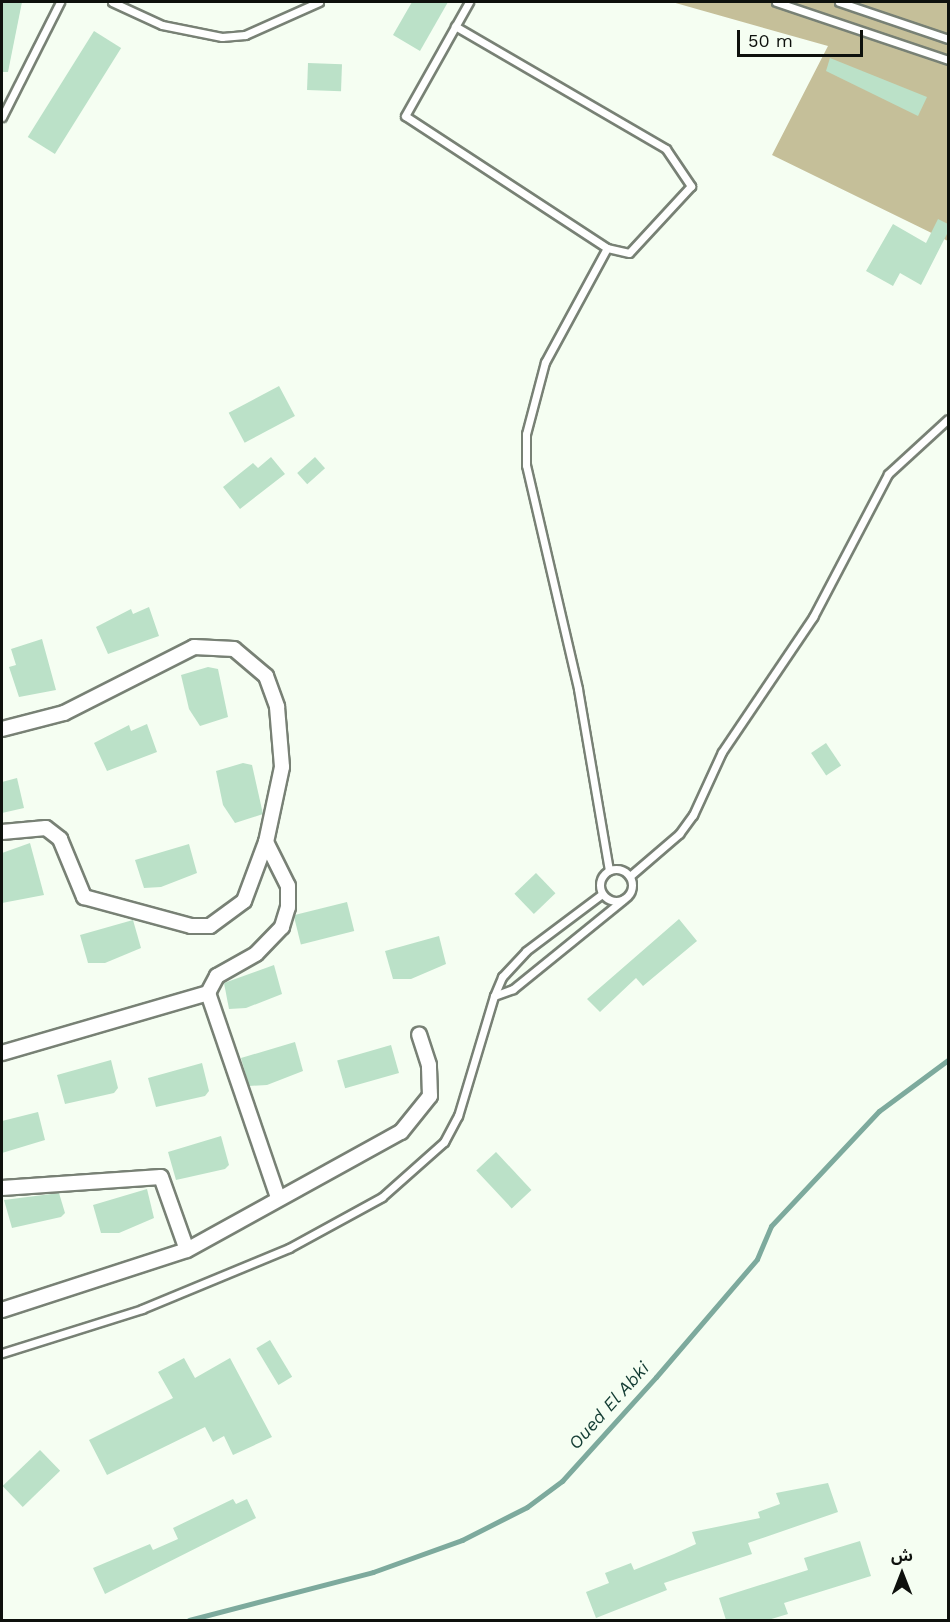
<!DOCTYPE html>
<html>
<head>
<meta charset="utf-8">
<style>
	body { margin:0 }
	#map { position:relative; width:950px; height:1622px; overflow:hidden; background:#f5fef2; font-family:"Work Sans","Noto Sans Arabic",sans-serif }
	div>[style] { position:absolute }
	.forest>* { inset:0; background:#c5bf99 }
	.stream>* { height:5px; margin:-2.5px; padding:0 2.5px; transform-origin:2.5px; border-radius:2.5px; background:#7daa9d }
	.building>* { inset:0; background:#bbe1c8; transform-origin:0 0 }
	.roads { filter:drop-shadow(2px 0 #788175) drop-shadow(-2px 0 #788175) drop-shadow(0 2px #788175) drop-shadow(0 -2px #788175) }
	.lane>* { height:7px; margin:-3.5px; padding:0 3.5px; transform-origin:3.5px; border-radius:3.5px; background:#fff }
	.lane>.ring { margin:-3.5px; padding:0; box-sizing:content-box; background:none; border:7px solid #fff; border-radius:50% }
	.street>* { height:14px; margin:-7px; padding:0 7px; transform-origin:7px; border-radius:7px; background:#fff }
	span { translate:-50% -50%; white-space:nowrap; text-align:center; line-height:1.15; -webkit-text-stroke:6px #f5fef2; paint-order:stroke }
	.water-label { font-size:18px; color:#133c33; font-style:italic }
	.frame { position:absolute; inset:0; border:3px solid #0e110d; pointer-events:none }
	.north { position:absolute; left:872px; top:1544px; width:60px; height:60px; -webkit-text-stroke:4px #f5fef2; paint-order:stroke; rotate:0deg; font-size:16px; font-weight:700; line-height:24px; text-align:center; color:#0e110d }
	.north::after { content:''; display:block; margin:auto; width:21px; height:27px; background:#0e110d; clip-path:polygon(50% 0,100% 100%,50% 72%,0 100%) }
	.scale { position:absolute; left:737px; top:30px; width:126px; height:27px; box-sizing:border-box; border:3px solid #0e110d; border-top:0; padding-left:8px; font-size:18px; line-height:21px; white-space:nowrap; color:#0e110d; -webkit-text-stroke:4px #f5fef2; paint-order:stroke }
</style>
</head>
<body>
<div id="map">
	<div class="forest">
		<div style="clip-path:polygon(672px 2px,948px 2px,948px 241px,772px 155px,828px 46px)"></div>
	</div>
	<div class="stream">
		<div style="left:189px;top:1620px;width:190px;rotate:-14.6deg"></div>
		<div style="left:373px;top:1572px;width:95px;rotate:-19.8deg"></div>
		<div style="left:462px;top:1540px;width:73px;rotate:-26.9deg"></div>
		<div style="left:527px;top:1507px;width:44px;rotate:-36.6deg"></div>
		<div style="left:562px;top:1481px;width:140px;rotate:-47.9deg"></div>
		<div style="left:656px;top:1377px;width:155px;rotate:-49.4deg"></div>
		<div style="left:757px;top:1259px;width:36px;rotate:-67deg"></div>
		<div style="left:771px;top:1226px;width:158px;rotate:-46.8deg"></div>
		<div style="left:879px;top:1111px;width:86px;rotate:-36.5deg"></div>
	</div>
	<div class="building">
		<div style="clip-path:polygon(2px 2px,22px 2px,8px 72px,2px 72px)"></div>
		<div style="clip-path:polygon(412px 2px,448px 2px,420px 51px,393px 35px)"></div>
		<div style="left:94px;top:31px;width:32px;height:125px;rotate:32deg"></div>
		<div style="clip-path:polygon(830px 58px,927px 97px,918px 116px,826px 71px)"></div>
		<div style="left:308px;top:63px;width:34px;height:27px;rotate:2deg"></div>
		<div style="clip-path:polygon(938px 219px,948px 224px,948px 232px,921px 285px,900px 273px,893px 286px,866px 271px,893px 224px,926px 243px)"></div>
		<div style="left:279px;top:386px;width:34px;height:57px;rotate:62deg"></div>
		<div style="clip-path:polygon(271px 457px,285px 474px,240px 509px,223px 487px,253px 463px,258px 468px)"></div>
		<div style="left:315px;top:457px;width:15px;height:24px;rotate:48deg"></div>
		<div style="clip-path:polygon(149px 607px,159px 636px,108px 654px,96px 627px,131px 609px,133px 614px)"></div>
		<div style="clip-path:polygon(42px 639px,56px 690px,19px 697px,9px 667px,16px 665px,11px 649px)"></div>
		<div style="clip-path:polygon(208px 667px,218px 669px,228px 717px,200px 726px,189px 709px,181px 675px)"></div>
		<div style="clip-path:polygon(147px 724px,157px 752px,107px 771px,94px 743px,129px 725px,131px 731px)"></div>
		<div style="left:826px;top:743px;width:27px;height:18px;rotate:56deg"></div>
		<div style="clip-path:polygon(243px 763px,252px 765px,263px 814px,235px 823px,223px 805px,216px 771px)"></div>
		<div style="clip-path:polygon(17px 778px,24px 808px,2px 813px,2px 782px)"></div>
		<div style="clip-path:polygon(30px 843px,44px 895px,2px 903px,2px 853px)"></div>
		<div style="clip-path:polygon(189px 844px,197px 873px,161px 887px,144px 888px,135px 860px)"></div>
		<div style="left:536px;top:873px;width:28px;height:30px;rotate:46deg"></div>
		<div style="left:347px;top:902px;width:30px;height:55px;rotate:76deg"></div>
		<div style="clip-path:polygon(679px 919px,697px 941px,643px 986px,636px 978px,600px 1012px,587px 999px)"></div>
		<div style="clip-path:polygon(133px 920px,141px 948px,105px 963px,88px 963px,80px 935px)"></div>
		<div style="clip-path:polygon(439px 936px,446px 964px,411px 979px,393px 979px,385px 951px)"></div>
		<div style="clip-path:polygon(274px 965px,282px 994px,246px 1008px,229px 1009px,224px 983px)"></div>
		<div style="clip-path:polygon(295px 1042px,303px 1071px,267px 1085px,249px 1086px,241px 1058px)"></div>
		<div style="left:391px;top:1045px;width:29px;height:56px;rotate:74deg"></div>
		<div style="clip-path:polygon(111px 1060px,118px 1088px,114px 1093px,65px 1104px,57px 1075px)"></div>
		<div style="clip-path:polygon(202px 1063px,209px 1091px,205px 1096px,156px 1107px,148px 1078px)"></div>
		<div style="clip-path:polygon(38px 1112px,45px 1140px,2px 1153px,2px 1121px)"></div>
		<div style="clip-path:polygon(221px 1136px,229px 1165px,225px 1169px,176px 1180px,168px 1152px)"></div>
		<div style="left:496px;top:1152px;width:52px;height:27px;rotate:47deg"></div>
		<div style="clip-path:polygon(147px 1189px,154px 1218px,119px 1233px,101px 1233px,93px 1205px)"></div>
		<div style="clip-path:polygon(59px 1193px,65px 1213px,61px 1217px,12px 1228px,4px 1200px)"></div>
		<div style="left:270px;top:1340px;width:43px;height:16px;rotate:59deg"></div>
		<div style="clip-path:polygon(184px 1358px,195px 1378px,230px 1358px,272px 1437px,233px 1455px,224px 1436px,213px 1442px,205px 1427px,107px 1475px,89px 1440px,173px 1398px,158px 1372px)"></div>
		<div style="left:40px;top:1450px;width:29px;height:52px;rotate:46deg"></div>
		<div style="clip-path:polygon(828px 1483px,838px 1512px,748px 1543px,752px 1554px,664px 1583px,667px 1590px,596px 1618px,586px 1592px,609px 1583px,605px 1573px,631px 1563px,634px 1570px,674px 1554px,696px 1544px,692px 1532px,760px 1518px,758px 1512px,780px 1504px,776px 1493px)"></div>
		<div style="clip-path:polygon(233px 1499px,236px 1504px,247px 1499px,256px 1518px,105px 1594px,93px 1568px,150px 1544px,153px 1550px,178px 1539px,173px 1528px)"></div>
		<div style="clip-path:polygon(860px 1541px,871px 1576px,784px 1603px,788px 1614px,768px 1620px,726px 1620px,719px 1598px,808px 1570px,804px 1558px)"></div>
	</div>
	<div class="roads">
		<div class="lane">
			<div style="left:112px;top:2px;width:55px;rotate:24.7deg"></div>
			<div style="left:162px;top:25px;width:61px;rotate:11.3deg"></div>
			<div style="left:222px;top:37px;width:23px;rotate:-5deg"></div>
			<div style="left:245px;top:35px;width:81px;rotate:-24deg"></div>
			<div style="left:776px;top:2px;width:182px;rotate:18.6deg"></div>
			<div style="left:839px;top:2px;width:115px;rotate:18.7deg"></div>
			<div style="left:455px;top:26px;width:244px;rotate:30.2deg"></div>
			<div style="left:666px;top:149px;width:45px;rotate:56deg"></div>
			<div style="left:691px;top:186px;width:91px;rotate:132.8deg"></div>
			<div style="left:629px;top:253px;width:23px;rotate:-167deg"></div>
			<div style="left:607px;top:248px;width:241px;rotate:-146.8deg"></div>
			<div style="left:405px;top:116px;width:131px;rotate:-60.7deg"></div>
			<div style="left:2px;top:117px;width:129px;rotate:-63.2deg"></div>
			<div style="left:607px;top:248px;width:130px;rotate:118.5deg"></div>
			<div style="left:545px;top:362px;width:74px;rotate:104.8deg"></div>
			<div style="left:526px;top:434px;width:31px;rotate:90deg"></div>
			<div style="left:526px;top:465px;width:230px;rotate:76.9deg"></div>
			<div style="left:578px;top:689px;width:184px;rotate:80.3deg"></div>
			<div class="ring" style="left:600px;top:869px;width:25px;height:25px"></div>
			<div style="left:630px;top:876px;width:65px;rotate:-40.6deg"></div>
			<div style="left:679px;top:834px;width:24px;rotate:-54deg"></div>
			<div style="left:693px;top:815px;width:69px;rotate:-65.3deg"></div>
			<div style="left:722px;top:752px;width:163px;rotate:-56deg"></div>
			<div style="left:813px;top:617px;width:161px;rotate:-62.3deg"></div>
			<div style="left:888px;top:474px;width:81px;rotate:-42.5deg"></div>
			<div style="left:494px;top:996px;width:21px;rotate:-67deg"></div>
			<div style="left:502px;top:977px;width:35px;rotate:-47deg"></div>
			<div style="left:526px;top:951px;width:95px;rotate:-36.9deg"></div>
			<div style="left:2px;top:1353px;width:147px;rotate:-17.4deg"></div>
			<div style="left:142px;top:1309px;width:159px;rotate:-22.5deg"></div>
			<div style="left:289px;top:1248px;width:106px;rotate:-28.7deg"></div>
			<div style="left:382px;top:1197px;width:83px;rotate:-41.6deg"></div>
			<div style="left:444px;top:1142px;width:30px;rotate:-62deg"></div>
			<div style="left:458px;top:1116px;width:125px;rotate:-73.3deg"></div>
			<div style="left:494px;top:996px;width:20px;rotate:-20deg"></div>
			<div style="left:513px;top:989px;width:141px;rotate:-39deg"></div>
		</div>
		<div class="street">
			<div style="left:2px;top:729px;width:64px;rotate:-14.5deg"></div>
			<div style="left:64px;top:713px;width:146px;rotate:-26.9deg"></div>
			<div style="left:194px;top:647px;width:40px;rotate:2.9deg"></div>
			<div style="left:234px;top:649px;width:42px;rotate:40.2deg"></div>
			<div style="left:266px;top:676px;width:33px;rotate:70deg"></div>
			<div style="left:277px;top:707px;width:60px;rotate:85.2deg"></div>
			<div style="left:282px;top:767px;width:77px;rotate:102deg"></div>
			<div style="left:266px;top:842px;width:49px;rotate:63.4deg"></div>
			<div style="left:288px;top:886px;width:21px;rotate:90deg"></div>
			<div style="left:288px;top:907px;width:21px;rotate:107deg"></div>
			<div style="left:282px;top:927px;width:37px;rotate:134deg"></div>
			<div style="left:256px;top:954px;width:45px;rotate:150.6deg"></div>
			<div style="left:217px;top:976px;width:19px;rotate:118deg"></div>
			<div style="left:2px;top:832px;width:44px;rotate:-5.2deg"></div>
			<div style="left:46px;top:828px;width:18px;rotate:38deg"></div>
			<div style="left:60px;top:839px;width:63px;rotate:67.5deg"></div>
			<div style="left:84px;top:897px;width:111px;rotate:15.2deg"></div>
			<div style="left:191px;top:926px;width:19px"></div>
			<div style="left:210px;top:926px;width:42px;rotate:-36.3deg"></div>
			<div style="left:244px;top:901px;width:63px;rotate:-69.6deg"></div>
			<div style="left:2px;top:1053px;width:215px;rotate:-16.2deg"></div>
			<div style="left:208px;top:993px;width:216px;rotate:71.1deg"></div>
			<div style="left:2px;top:1188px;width:159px;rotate:-4deg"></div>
			<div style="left:161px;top:1177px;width:77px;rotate:70.4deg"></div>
			<div style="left:2px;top:1310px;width:194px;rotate:-18deg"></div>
			<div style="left:187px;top:1250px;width:244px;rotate:-28.9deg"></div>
			<div style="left:401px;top:1132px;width:46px;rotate:-51.1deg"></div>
			<div style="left:430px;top:1096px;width:31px;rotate:-92deg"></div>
			<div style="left:429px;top:1065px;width:32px;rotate:-108deg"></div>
		</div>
	</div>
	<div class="water-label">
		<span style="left:609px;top:1406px;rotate:-48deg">Oued El Abki</span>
	</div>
	<div class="frame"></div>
	<div class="north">ش</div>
	<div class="scale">50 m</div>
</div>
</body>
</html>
